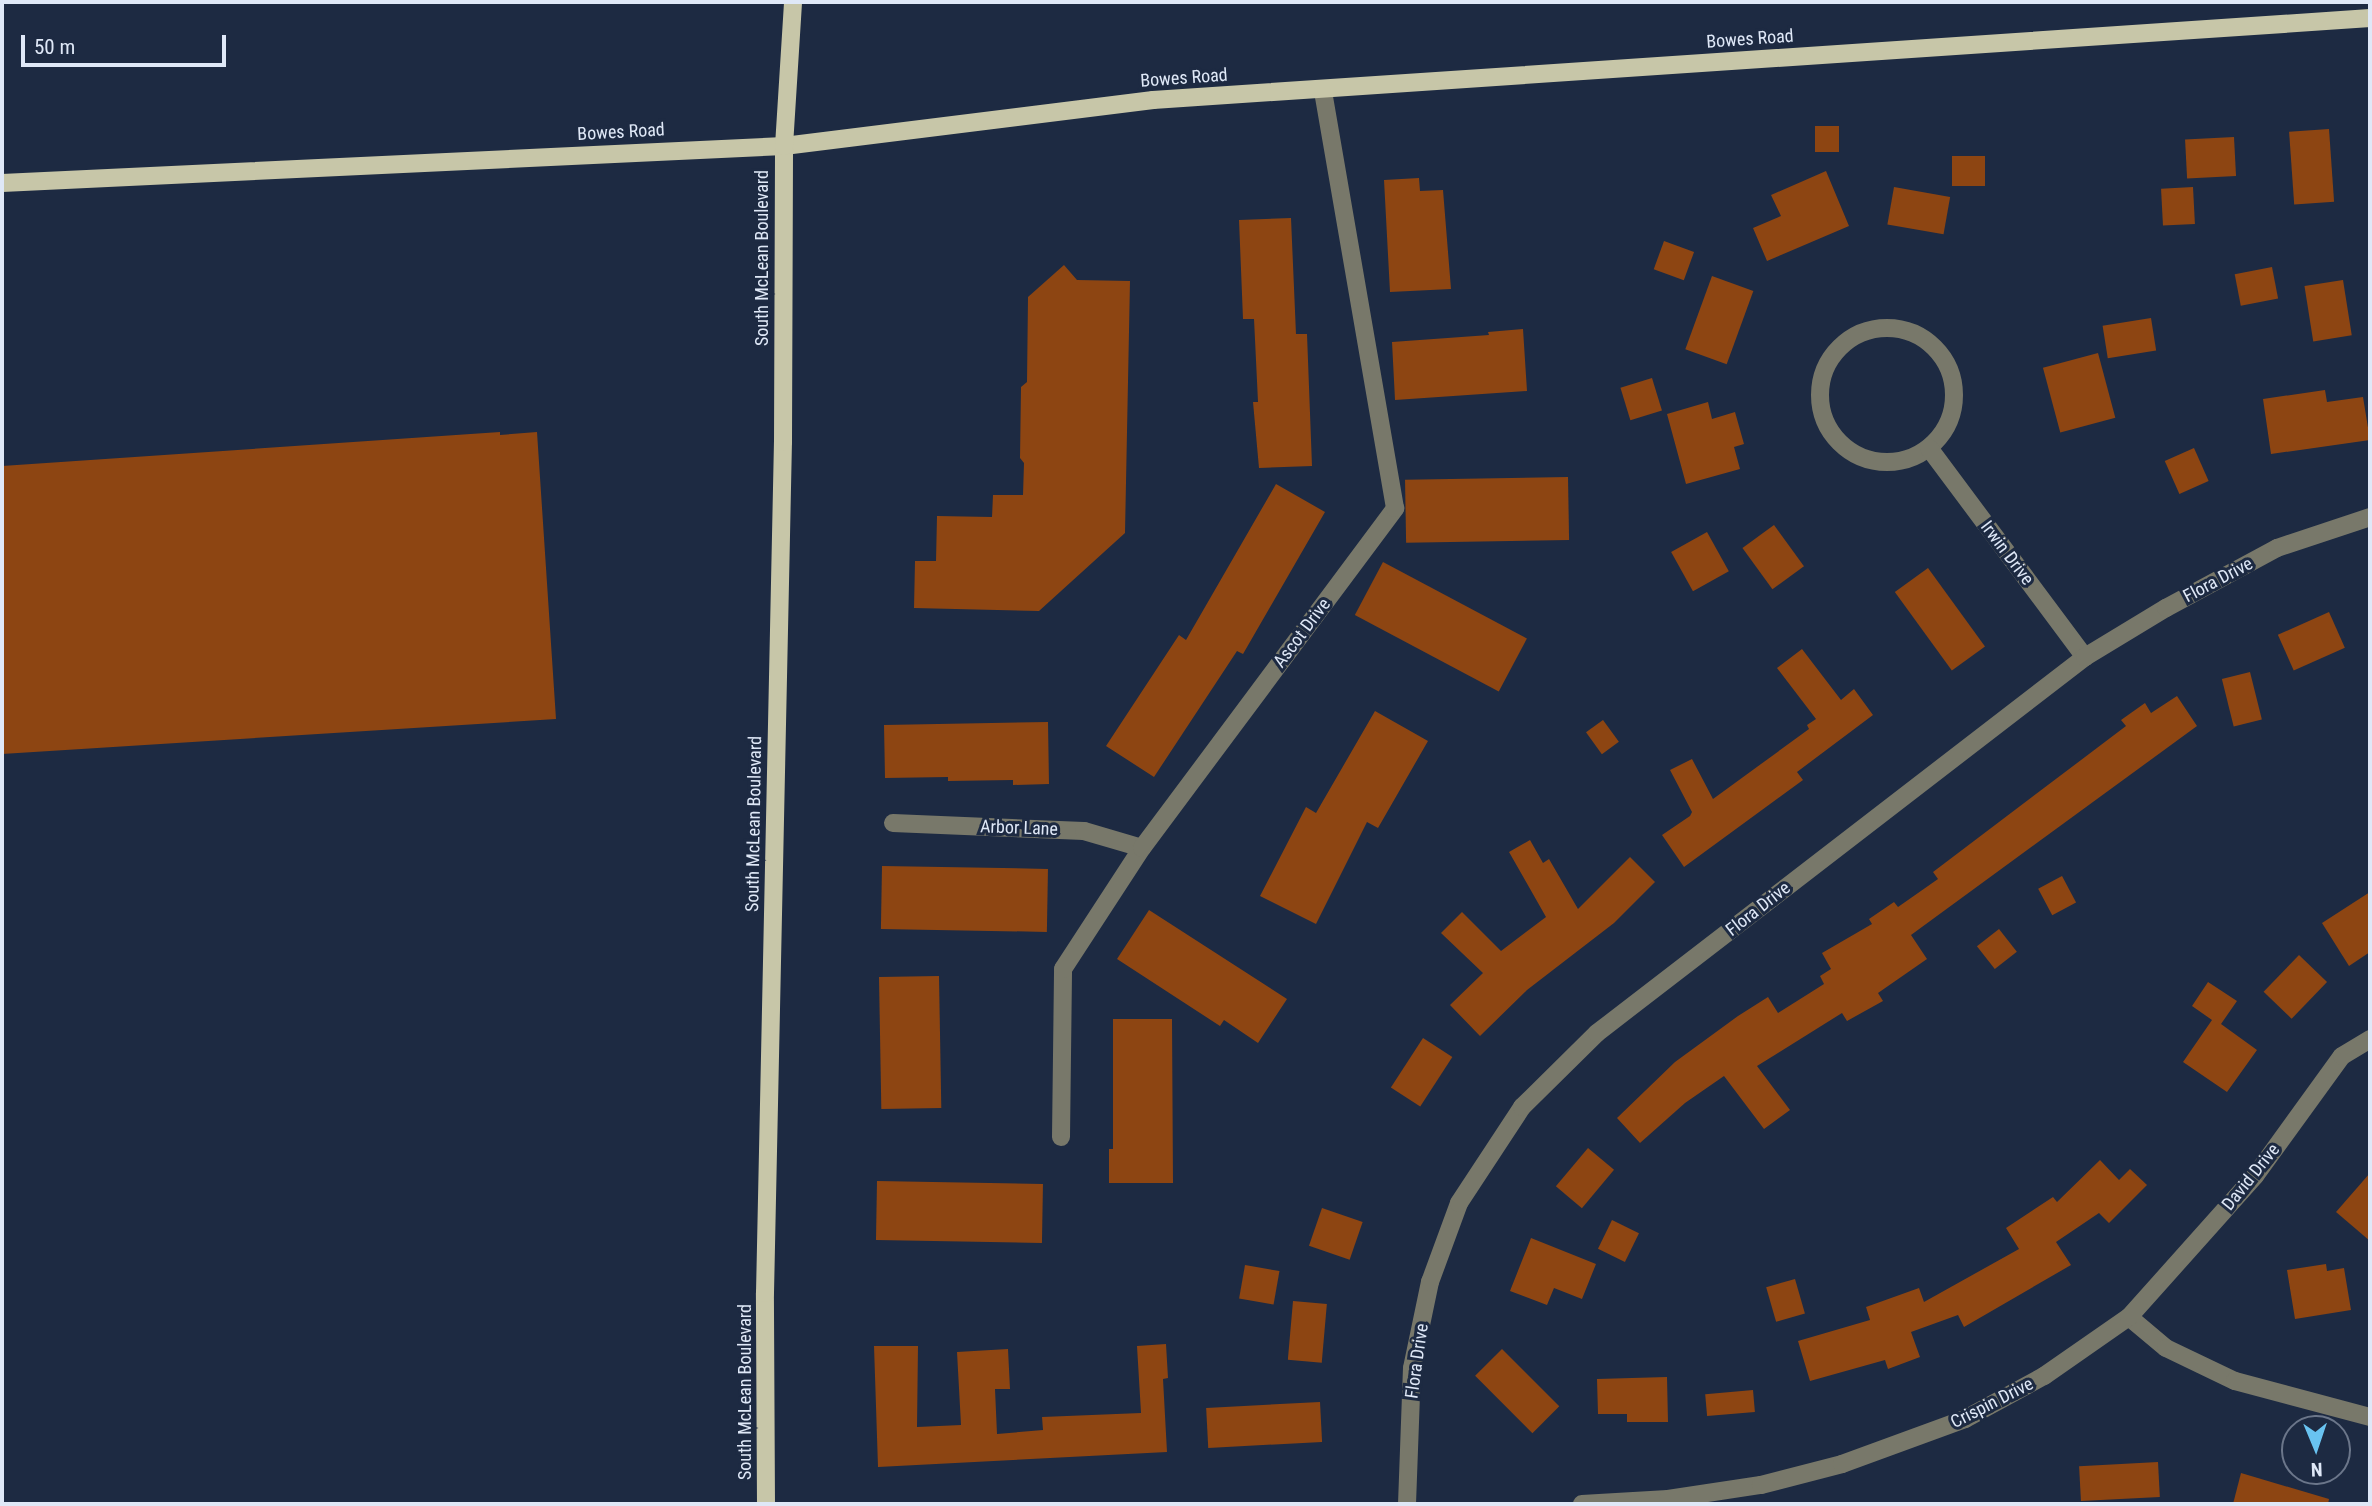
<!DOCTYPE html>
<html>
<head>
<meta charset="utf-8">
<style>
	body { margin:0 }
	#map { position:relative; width:2372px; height:1506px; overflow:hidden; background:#1d2a42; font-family:"Roboto Condensed",sans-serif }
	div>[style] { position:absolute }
	.building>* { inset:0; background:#8d4512; transform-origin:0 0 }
	.minor>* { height:18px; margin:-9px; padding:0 9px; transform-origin:9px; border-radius:9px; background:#78786a }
	.minor>.ring { margin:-9px; padding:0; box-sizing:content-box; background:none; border:18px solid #78786a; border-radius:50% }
	.major>* { height:18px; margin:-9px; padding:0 9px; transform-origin:9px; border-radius:9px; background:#c7c6a8 }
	span { translate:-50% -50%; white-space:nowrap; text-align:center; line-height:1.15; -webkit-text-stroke:6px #1d2a42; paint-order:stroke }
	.street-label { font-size:18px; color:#dfe8f7 }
	.frame { position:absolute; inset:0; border:4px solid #dfe8f7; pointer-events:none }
	.north { position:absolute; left:2281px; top:1415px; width:70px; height:70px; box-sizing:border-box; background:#1d2a42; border:2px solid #6b768a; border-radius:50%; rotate:178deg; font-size:19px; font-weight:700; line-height:28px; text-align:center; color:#dfe8f7 }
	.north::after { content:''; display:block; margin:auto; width:24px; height:32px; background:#69c3f1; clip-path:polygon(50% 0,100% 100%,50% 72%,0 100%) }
	.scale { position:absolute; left:21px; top:35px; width:205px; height:32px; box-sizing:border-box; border:4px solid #dfe8f7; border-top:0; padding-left:9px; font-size:21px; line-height:24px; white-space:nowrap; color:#dfe8f7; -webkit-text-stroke:5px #1d2a42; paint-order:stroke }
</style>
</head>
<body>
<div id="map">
	<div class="building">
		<div style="left:1839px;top:126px;width:26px;height:24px;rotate:90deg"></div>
		<div style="left:2329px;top:129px;width:73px;height:40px;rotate:86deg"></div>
		<div style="left:2234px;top:137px;width:39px;height:49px;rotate:87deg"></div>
		<div style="left:1952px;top:156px;width:33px;height:30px"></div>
		<div style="clip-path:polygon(1826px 171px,1849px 226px,1767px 261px,1753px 228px,1781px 216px,1771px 195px)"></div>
		<div style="clip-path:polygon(1419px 178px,1420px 191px,1443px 190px,1451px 289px,1390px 292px,1384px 180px)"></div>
		<div style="left:1894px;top:187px;width:57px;height:38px;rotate:10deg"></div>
		<div style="left:2193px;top:187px;width:37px;height:32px;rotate:87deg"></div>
		<div style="clip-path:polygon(1291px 218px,1296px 334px,1307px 334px,1312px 466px,1259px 468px,1253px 402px,1258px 402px,1254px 319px,1243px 319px,1239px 220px)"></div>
		<div style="left:1664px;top:241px;width:32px;height:30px;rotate:20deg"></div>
		<div style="clip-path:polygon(1064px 265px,1077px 280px,1130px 281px,1125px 533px,1039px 611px,914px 608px,915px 561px,936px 561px,937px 516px,992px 517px,993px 495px,1023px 495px,1024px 463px,1020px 458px,1021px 387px,1027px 382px,1028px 297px)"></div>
		<div style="left:2272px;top:267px;width:32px;height:38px;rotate:79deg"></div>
		<div style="left:1712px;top:276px;width:44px;height:78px;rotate:20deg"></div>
		<div style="left:2343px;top:280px;width:56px;height:39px;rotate:81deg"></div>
		<div style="left:2151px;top:318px;width:33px;height:49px;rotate:81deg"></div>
		<div style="clip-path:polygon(1523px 329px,1527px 391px,1395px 400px,1392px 342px,1489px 335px,1488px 332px)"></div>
		<div style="left:2098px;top:353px;width:67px;height:57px;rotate:75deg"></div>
		<div style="left:1652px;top:378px;width:34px;height:33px;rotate:73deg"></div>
		<div style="clip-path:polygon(2325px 390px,2327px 402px,2363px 397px,2370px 440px,2271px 454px,2263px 399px)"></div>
		<div style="clip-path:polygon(1708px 402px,1712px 419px,1735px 412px,1744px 444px,1734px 447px,1740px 469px,1686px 484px,1667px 414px)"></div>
		<div style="clip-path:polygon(500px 432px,500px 435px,537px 432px,556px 719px,2px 754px,2px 466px)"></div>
		<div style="left:2194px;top:448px;width:36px;height:32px;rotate:66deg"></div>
		<div style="left:1568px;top:477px;width:63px;height:163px;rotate:89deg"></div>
		<div style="clip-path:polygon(1276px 484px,1325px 512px,1243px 654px,1237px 651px,1154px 777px,1106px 746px,1179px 635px,1186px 640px)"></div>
		<div style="left:1774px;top:525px;width:51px;height:39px;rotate:54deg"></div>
		<div style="left:1707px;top:532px;width:45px;height:41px;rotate:61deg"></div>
		<div style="left:1383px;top:562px;width:163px;height:60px;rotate:28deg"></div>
		<div style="left:1928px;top:568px;width:97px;height:41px;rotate:54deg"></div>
		<div style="left:2329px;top:612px;width:39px;height:56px;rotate:66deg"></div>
		<div style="clip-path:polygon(1802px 649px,1841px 700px,1854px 689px,1873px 715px,1797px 772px,1803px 780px,1684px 867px,1662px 835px,1690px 816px,1692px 812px,1670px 770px,1692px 759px,1713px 799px,1809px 729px,1807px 725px,1816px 719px,1777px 668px)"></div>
		<div style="left:2250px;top:672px;width:49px;height:29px;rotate:76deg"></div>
		<div style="clip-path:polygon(2177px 696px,2197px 726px,1911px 935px,1927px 959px,1878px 993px,1883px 1001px,1847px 1021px,1842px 1013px,1757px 1066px,1790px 1110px,1764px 1129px,1724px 1076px,1685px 1103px,1640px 1143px,1617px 1118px,1675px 1062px,1738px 1016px,1768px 997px,1778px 1013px,1824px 984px,1820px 976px,1831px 969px,1822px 953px,1872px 924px,1869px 919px,1894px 902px,1898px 907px,1938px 879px,1933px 872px,2126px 726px,2121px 720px,2145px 703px,2151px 713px)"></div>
		<div style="clip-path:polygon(1375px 711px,1428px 741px,1378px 828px,1367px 822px,1316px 924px,1260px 896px,1306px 807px,1316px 813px)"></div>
		<div style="left:1603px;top:720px;width:27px;height:21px;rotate:54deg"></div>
		<div style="clip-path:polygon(1048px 722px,1049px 784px,1013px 785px,1013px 780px,948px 781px,948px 777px,885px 778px,884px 725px)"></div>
		<div style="clip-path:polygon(1530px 840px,1543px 863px,1549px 859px,1578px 909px,1630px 857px,1655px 882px,1614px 923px,1527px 990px,1480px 1036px,1450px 1005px,1483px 973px,1441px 933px,1462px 912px,1501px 951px,1546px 917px,1509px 852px)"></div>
		<div style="left:882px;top:866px;width:166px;height:63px;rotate:1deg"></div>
		<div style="left:2062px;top:876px;width:30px;height:27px;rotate:62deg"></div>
		<div style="clip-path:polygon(2370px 892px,2370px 952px,2349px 966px,2322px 923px)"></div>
		<div style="clip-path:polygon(1149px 910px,1287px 999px,1258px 1043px,1224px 1020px,1220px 1026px,1117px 959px)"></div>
		<div style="left:1999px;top:929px;width:29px;height:28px;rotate:52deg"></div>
		<div style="left:2299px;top:955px;width:39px;height:51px;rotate:44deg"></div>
		<div style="left:939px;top:976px;width:132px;height:60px;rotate:89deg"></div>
		<div style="clip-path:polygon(2208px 982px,2237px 1001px,2221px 1024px,2257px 1050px,2227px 1092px,2183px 1062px,2212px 1020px,2192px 1006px)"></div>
		<div style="clip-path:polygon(1113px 1019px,1172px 1019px,1173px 1183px,1109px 1183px,1109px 1149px,1113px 1149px)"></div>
		<div style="left:1423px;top:1038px;width:35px;height:59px;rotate:33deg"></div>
		<div style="left:1588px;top:1148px;width:34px;height:50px;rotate:40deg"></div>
		<div style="clip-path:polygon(2100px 1160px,2119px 1180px,2130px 1169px,2147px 1185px,2109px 1223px,2099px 1213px,2056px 1242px,2071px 1265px,1964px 1327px,1958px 1315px,1911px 1332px,1920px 1357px,1888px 1369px,1885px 1360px,1810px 1381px,1798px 1341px,1870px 1320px,1866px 1307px,1919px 1288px,1924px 1302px,2019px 1249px,2006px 1228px,2053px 1197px,2057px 1202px)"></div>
		<div style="clip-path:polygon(2370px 1173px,2370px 1241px,2336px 1212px)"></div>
		<div style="left:877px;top:1181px;width:166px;height:59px;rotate:1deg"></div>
		<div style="left:1322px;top:1208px;width:43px;height:40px;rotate:19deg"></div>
		<div style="left:1612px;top:1220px;width:30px;height:32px;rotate:26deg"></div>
		<div style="clip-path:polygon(1531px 1238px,1596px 1264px,1582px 1299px,1554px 1288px,1547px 1305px,1510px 1291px)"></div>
		<div style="clip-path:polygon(2326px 1264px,2327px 1271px,2344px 1268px,2351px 1310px,2295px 1319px,2287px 1270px)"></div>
		<div style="left:1245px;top:1265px;width:35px;height:34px;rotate:10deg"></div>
		<div style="left:1795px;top:1279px;width:36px;height:30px;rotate:74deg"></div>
		<div style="left:1293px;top:1301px;width:34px;height:59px;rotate:5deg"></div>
		<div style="clip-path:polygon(1166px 1344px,1168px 1378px,1163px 1379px,1167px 1452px,878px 1467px,874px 1346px,918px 1346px,917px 1427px,961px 1425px,957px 1352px,1008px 1349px,1010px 1389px,995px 1389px,997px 1434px,1043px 1430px,1042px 1417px,1141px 1413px,1137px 1346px)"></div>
		<div style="left:1502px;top:1349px;width:81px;height:38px;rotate:45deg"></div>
		<div style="clip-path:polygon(1667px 1377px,1668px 1422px,1627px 1422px,1627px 1414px,1598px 1414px,1597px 1379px)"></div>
		<div style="left:1753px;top:1390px;width:22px;height:48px;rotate:85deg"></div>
		<div style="left:1320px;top:1402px;width:40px;height:114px;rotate:87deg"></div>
		<div style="left:2158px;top:1462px;width:35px;height:79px;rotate:87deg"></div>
		<div style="clip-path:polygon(2241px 1473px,2329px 1499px,2328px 1504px,2233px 1504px)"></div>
	</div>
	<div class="minor">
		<div class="ring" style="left:1820px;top:328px;width:116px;height:116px"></div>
		<div style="left:1929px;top:448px;width:261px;rotate:53.3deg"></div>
		<div style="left:893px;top:823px;width:191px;rotate:2.4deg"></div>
		<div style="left:1084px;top:831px;width:60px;rotate:16.3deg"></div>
		<div style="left:1061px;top:1137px;width:168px;rotate:-89.3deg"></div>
		<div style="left:1063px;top:969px;width:145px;rotate:-56.9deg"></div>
		<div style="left:1142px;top:848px;width:424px;rotate:-53.3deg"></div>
		<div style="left:1395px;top:508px;width:425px;rotate:-99.8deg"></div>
		<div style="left:2129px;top:1317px;width:48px;rotate:40deg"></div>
		<div style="left:2166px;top:1348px;width:76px;rotate:25.6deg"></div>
		<div style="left:2235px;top:1381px;width:140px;rotate:14.9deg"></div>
		<div style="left:1407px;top:1504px;width:136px;rotate:-87.9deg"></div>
		<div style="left:1412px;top:1368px;width:88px;rotate:-78.2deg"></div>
		<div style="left:1430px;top:1282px;width:84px;rotate:-69.8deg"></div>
		<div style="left:1459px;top:1203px;width:115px;rotate:-56.7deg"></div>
		<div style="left:1522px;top:1107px;width:105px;rotate:-44.6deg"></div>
		<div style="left:1597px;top:1033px;width:616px;rotate:-37.61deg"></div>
		<div style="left:2085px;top:657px;width:95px;rotate:-31.2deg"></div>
		<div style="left:2166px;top:608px;width:126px;rotate:-28.4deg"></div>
		<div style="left:2277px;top:548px;width:98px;rotate:-18.4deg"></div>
		<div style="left:1582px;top:1504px;width:86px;rotate:-3.3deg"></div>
		<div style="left:1668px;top:1499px;width:94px;rotate:-8.6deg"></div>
		<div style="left:1761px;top:1485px;width:84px;rotate:-14.5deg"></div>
		<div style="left:1842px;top:1464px;width:131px;rotate:-20.1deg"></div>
		<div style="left:1965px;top:1419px;width:90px;rotate:-28.6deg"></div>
		<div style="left:2044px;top:1376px;width:103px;rotate:-34.8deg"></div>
		<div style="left:2129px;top:1317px;width:189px;rotate:-48.2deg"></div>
		<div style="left:2255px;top:1176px;width:148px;rotate:-54.1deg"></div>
		<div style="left:2342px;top:1056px;width:33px;rotate:-31deg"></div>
	</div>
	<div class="major">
		<div style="left:2px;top:183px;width:783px;rotate:-2.71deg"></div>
		<div style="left:784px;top:146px;width:372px;rotate:-7.1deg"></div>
		<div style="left:1153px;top:100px;width:1220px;rotate:-3.85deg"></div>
		<div style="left:766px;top:1504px;width:211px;rotate:-90.3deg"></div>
		<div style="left:765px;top:1293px;width:851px;rotate:-88.79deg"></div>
		<div style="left:783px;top:442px;width:296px;rotate:-89.8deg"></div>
		<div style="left:784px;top:146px;width:144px;rotate:-86.4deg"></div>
	</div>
	<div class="street-label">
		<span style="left:1750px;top:39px;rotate:-4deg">Bowes Road</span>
		<span style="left:1184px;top:78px;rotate:-4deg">Bowes Road</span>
		<span style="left:621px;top:132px;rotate:-3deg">Bowes Road</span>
		<span style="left:762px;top:258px;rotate:-90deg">South McLean Boulevard</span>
		<span style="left:2007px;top:553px;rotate:53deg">Irwin Drive</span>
		<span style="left:2218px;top:580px;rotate:-28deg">Flora Drive</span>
		<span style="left:1302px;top:633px;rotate:-53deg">Ascot Drive</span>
		<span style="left:754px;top:824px;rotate:-89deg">South McLean Boulevard</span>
		<span style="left:1019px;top:828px;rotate:2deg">Arbor Lane</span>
		<span style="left:1758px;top:909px;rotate:-38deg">Flora Drive</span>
		<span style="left:2251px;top:1177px;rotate:-51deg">David Drive</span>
		<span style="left:1417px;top:1361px;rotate:-82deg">Flora Drive</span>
		<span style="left:745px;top:1392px;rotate:-90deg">South McLean Boulevard</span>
		<span style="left:1992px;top:1403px;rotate:-27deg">Crispin Drive</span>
	</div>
	<div class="frame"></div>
	<div class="north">N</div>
	<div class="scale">50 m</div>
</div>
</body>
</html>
